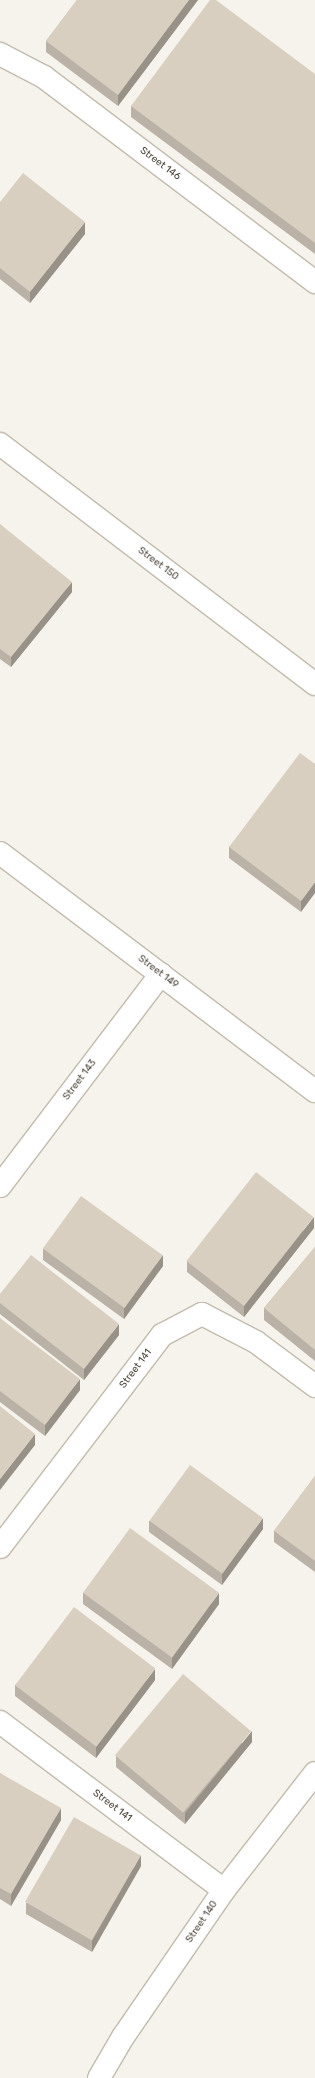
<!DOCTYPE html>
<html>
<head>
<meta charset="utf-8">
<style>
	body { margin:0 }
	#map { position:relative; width:315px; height:2078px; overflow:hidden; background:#f6f3ec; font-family:Rubik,sans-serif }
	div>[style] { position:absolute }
	.roads { filter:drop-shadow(1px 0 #c2bbae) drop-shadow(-1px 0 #c2bbae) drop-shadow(0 1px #c2bbae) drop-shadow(0 -1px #c2bbae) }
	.street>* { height:22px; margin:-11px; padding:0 11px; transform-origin:11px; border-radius:11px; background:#fff }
	.wall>* { inset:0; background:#bab2a6 }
	.shaded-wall>* { inset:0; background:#979187 }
	.building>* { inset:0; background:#d8cfc1; transform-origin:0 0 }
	span { translate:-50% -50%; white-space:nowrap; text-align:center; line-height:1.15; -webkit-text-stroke:3px #fff; paint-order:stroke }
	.street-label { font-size:10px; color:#4b4439 }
</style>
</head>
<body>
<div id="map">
	<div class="roads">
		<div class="street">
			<div style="left:0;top:54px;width:50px;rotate:27.6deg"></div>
			<div style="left:44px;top:77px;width:340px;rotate:37.1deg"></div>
			<div style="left:0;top:444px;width:396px;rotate:37.3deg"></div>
			<div style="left:0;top:853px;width:395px;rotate:37.1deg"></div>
			<div style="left:0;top:1186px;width:266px;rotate:-52.8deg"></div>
			<div style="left:0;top:1547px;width:267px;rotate:-52.6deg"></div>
			<div style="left:162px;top:1335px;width:45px;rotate:-27.7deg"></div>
			<div style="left:202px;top:1314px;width:61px;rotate:27.4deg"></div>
			<div style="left:256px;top:1342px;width:74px;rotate:36.7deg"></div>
			<div style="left:0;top:1722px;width:280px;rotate:36.9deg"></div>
			<div style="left:99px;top:2078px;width:48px;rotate:-59.7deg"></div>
			<div style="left:123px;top:2037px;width:178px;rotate:-55.5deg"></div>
			<div style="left:224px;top:1890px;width:148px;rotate:-52.1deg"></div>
		</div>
	</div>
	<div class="wall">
		<div style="clip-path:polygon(77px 0,198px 0,118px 106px,46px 52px,46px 41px)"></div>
		<div style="clip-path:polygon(315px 74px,315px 254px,131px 117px,131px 106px)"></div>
		<div style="clip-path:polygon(0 202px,85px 234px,30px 303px,0 279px)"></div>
		<div style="clip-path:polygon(0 524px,72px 592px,11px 667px,0 659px)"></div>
		<div style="clip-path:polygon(315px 764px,301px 912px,229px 858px,229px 847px)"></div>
		<div style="clip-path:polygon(314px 1228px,244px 1317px,187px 1272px,187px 1261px)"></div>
		<div style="clip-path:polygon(315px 1247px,315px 1361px,264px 1320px,264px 1308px)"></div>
		<div style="clip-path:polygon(43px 1249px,163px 1266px,124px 1319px,43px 1260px)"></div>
		<div style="clip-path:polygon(0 1294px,119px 1335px,84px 1380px,0 1314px)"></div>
		<div style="clip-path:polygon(0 1318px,80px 1390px,45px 1436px,0 1402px)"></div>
		<div style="clip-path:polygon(315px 1476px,315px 1572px,274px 1542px,274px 1531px)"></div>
		<div style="clip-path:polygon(149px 1521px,263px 1529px,222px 1585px,149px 1532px)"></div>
		<div style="clip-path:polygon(83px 1593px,219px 1604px,172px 1669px,83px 1604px)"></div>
		<div style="clip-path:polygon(155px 1680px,96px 1758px,15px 1696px,15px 1685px)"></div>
		<div style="clip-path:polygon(252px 1742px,185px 1824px,116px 1767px,116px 1756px)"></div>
		<div style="clip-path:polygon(0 1773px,61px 1820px,11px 1906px,0 1899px)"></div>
		<div style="clip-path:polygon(141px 1866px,92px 1952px,26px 1914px,26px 1903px)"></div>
	</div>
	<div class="shaded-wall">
		<div style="clip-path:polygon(189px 0,198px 0,118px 106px,118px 95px)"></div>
		<div style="clip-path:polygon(85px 222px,85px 234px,30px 303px,30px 292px)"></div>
		<div style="clip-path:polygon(72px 582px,72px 592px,11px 667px,11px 657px)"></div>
		<div style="clip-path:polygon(315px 882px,315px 893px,301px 912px,301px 901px)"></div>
		<div style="clip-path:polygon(314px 1217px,314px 1228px,244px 1317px,244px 1306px)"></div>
		<div style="clip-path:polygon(163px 1255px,163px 1266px,124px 1319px,124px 1308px)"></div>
		<div style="clip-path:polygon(119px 1324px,119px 1335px,84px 1380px,84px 1369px)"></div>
		<div style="clip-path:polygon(80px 1379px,80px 1390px,45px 1436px,45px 1425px)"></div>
		<div style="clip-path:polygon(35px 1434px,35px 1445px,0 1490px,0 1479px)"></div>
		<div style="clip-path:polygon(263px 1518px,263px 1529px,222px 1585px,222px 1574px)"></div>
		<div style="clip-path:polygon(219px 1593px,219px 1604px,172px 1669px,172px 1658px)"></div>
		<div style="clip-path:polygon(155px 1669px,155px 1680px,96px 1758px,96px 1746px)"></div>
		<div style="clip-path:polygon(252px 1731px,252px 1742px,185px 1824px,185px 1813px)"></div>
		<div style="clip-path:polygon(61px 1808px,61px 1820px,11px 1906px,11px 1894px)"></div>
		<div style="clip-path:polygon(141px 1855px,141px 1866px,92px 1952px,92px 1941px)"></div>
	</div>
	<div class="building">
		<div style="clip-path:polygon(77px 0,189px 0,118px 95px,46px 41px)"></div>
		<div style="clip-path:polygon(210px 0,216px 0,315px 74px,315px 243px,131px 106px)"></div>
		<div style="clip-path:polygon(23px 173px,85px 222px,30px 292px,0 268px,0 202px)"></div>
		<div style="clip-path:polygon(0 524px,72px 582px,11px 657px,0 649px)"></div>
		<div style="clip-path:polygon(300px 753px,315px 764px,315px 882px,301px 901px,229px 847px)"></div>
		<div style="left:256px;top:1172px;width:73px;height:113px;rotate:38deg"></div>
		<div style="left:81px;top:1196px;width:101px;height:65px;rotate:36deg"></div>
		<div style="clip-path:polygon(315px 1247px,315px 1350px,264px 1308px)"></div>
		<div style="clip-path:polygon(31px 1255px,119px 1324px,84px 1369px,0 1303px,0 1294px)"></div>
		<div style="clip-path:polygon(0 1318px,80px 1379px,45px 1425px,0 1391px)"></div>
		<div style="clip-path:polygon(0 1406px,35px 1434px,0 1479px)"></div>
		<div style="left:190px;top:1465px;width:90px;height:69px;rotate:36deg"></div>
		<div style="clip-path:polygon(315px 1476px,315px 1561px,274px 1531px)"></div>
		<div style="left:130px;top:1528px;width:110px;height:80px;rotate:36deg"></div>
		<div style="left:74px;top:1607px;width:102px;height:98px;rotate:37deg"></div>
		<div style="left:183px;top:1674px;width:89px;height:106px;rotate:40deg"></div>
		<div style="clip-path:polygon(0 1773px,61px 1808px,11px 1894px,0 1888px)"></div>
		<div style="left:74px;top:1817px;width:77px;height:98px;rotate:30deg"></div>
	</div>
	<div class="street-label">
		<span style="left:160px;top:164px;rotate:37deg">Street 146</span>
		<span style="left:158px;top:564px;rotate:37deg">Street 150</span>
		<span style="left:158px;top:972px;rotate:37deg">Street 149</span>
		<span style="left:80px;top:1080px;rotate:-53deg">Street 143</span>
		<span style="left:136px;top:1369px;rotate:-53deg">Street 141</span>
		<span style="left:112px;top:1806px;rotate:37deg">Street 141</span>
		<span style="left:202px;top:1922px;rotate:-56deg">Street 140</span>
	</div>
</div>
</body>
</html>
